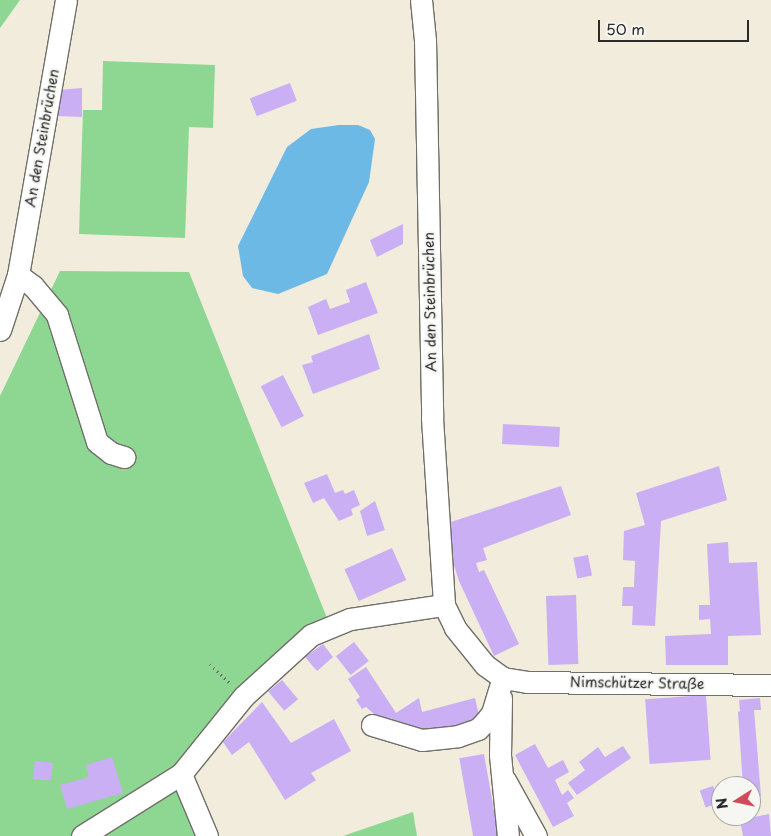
<!DOCTYPE html>
<html>
<head>
<meta charset="utf-8">
<style>
	body { margin:0 }
	#map { position:relative; width:771px; height:836px; overflow:hidden; background:#f1ecdb; font-family:"Playpen Sans",sans-serif }
	div>[style] { position:absolute }
	.green>* { inset:0; background:#8dd793 }
	.water>* { inset:0; background:#6cb9e6 }
	.building>* { inset:0; background:#caaff5; transform-origin:0 0 }
	.path>* { height:3px; margin-top:-1.5px; transform-origin:0; background:repeating-linear-gradient(90deg,#706f69 0 1px,transparent 0 5px) }
	.roads { filter:drop-shadow(1px 0 #706f69) drop-shadow(-1px 0 #706f69) drop-shadow(0 1px #706f69) drop-shadow(0 -1px #706f69) }
	.minor>* { height:21px; margin:-10.5px; padding:0 10.5px; transform-origin:10.5px; border-radius:10.5px; background:#fff }
	span { translate:-50% -50%; white-space:nowrap; text-align:center; line-height:1.15; -webkit-text-stroke:4px #f6f6f2; paint-order:stroke }
	.street-label { font-size:14px; color:#2b2b2b }
	.north { position:absolute; left:711px; top:776px; width:50px; height:50px; box-sizing:border-box; background:#f6f6f2; border:1px solid #a5a5a2; border-radius:50%; rotate:260deg; font-size:14px; font-weight:700; line-height:20px; text-align:center; color:#2b2b2b }
	.north::after { content:''; display:block; margin:auto; width:18px; height:22px; background:#d1495b; clip-path:polygon(50% 0,100% 100%,50% 72%,0 100%) }
	.scale { position:absolute; left:598px; top:20px; width:151px; height:22px; box-sizing:border-box; border:2px solid #2b2b2b; border-top:0; padding-left:6px; font-size:15px; line-height:18px; white-space:nowrap; color:#2b2b2b; -webkit-text-stroke:4px #f6f6f2; paint-order:stroke }
</style>
</head>
<body>
<div id="map">
	<div class="green">
		<div style="clip-path:polygon(0 0,20px 0,0 28px)"></div>
		<div style="clip-path:polygon(103px 61px,215px 65px,213px 128px,189px 127px,185px 238px,79px 234px,83px 110px,102px 110px)"></div>
		<div style="clip-path:polygon(60px 271px,189px 272px,329px 623px,182px 774px,207px 836px,0 836px,0 396px)"></div>
		<div style="clip-path:polygon(413px 812px,417px 836px,343px 836px)"></div>
	</div>
	<div class="water">
		<div style="clip-path:polygon(339px 125px,358px 125px,370px 130px,375px 139px,369px 182px,327px 274px,278px 294px,252px 288px,243px 276px,238px 246px,287px 147px,311px 129px)"></div>
	</div>
	<div class="building">
		<div style="left:290px;top:83px;width:19px;height:43px;rotate:69deg"></div>
		<div style="clip-path:polygon(82px 88px,82px 117px,57px 116px,58px 90px)"></div>
		<div style="clip-path:polygon(403px 224px,403px 244px,377px 257px,370px 240px)"></div>
		<div style="clip-path:polygon(366px 282px,378px 313px,318px 335px,308px 307px,326px 299px,330px 309px,350px 302px,346px 290px)"></div>
		<div style="clip-path:polygon(369px 334px,380px 369px,313px 394px,302px 365px,313px 362px,311px 356px)"></div>
		<div style="left:283px;top:375px;width:46px;height:25px;rotate:63deg"></div>
		<div style="left:560px;top:427px;width:20px;height:57px;rotate:93deg"></div>
		<div style="clip-path:polygon(719px 466px,727px 500px,661px 521px,655px 626px,632px 625px,633px 606px,622px 606px,623px 587px,634px 587px,635px 561px,623px 560px,624px 531px,645px 525px,636px 493px)"></div>
		<div style="clip-path:polygon(327px 474px,335px 493px,343px 490px,345px 494px,354px 490px,360px 505px,351px 509px,353px 515px,339px 521px,324px 498px,313px 503px,304px 483px)"></div>
		<div style="clip-path:polygon(561px 486px,571px 515px,483px 548px,487px 560px,476px 563px,479px 572px,484px 570px,519px 644px,494px 656px,459px 581px,452px 559px,451px 522px)"></div>
		<div style="clip-path:polygon(375px 501px,385px 530px,367px 536px,360px 511px)"></div>
		<div style="clip-path:polygon(728px 542px,729px 563px,757px 562px,761px 635px,728px 636px,728px 665px,666px 665px,665px 636px,711px 634px,710px 619px,699px 620px,699px 605px,710px 605px,707px 544px)"></div>
		<div style="left:392px;top:548px;width:35px;height:52px;rotate:66deg"></div>
		<div style="left:588px;top:555px;width:21px;height:15px;rotate:79deg"></div>
		<div style="left:576px;top:595px;width:69px;height:30px;rotate:88deg"></div>
		<div style="left:354px;top:642px;width:24px;height:23px;rotate:52deg"></div>
		<div style="clip-path:polygon(323px 644px,333px 657px,317px 671px,305px 657px)"></div>
		<div style="clip-path:polygon(366px 667px,396px 713px,419px 698px,422px 712px,475px 698px,480px 720px,427px 731px,406px 729px,401px 722px,396px 725px,391px 718px,383px 722px,366px 707px,362px 709px,356px 700px,360px 697px,348px 679px)"></div>
		<div style="left:282px;top:680px;width:25px;height:18px;rotate:50deg"></div>
		<div style="left:706px;top:695px;width:65px;height:61px;rotate:86deg"></div>
		<div style="clip-path:polygon(760px 698px,761px 710px,754px 710px,761px 796px,751px 797px,751px 786px,743px 786px,738px 712px,740px 711px,739px 700px)"></div>
		<div style="clip-path:polygon(262px 702px,291px 743px,334px 719px,351px 751px,311px 773px,316px 780px,285px 800px,249px 742px,232px 755px,223px 742px)"></div>
		<div style="clip-path:polygon(535px 744px,548px 768px,563px 760px,569px 772px,555px 780px,562px 795px,568px 790px,574px 798px,567px 803px,574px 816px,553px 827px,515px 755px)"></div>
		<div style="clip-path:polygon(623px 746px,631px 758px,577px 795px,568px 783px,585px 770px,579px 762px,598px 747px,605px 757px)"></div>
		<div style="left:484px;top:754px;width:83px;height:25px;rotate:80deg"></div>
		<div style="clip-path:polygon(112px 757px,123px 793px,67px 809px,60px 785px,89px 777px,86px 765px)"></div>
		<div style="left:35px;top:761px;width:18px;height:18px;rotate:6deg"></div>
		<div style="left:713px;top:786px;width:18px;height:14px;rotate:71deg"></div>
		<div style="clip-path:polygon(769px 814px,771px 836px,743px 836px,740px 820px)"></div>
	</div>
	<div class="path">
		<div style="left:210px;top:664px;width:28px;rotate:44deg"></div>
	</div>
	<div class="roads">
		<div class="minor">
			<div style="left:421px;top:0;width:40px;rotate:84.3deg"></div>
			<div style="left:425px;top:40px;width:378px;rotate:88.9deg"></div>
			<div style="left:432px;top:418px;width:187px;rotate:86.3deg"></div>
			<div style="left:444px;top:605px;width:25px;rotate:64deg"></div>
			<div style="left:455px;top:628px;width:48px;rotate:51deg"></div>
			<div style="left:485px;top:665px;width:22px;rotate:36deg"></div>
			<div style="left:503px;top:678px;width:24px;rotate:9deg"></div>
			<div style="left:527px;top:682px;width:244px;rotate:0.7deg"></div>
			<div style="left:18px;top:275px;width:19px;rotate:36deg"></div>
			<div style="left:33px;top:286px;width:38px;rotate:50deg"></div>
			<div style="left:57px;top:315px;width:133px;rotate:72.5deg"></div>
			<div style="left:97px;top:442px;width:18px;rotate:38deg"></div>
			<div style="left:111px;top:453px;width:14px;rotate:17deg"></div>
			<div style="left:0;top:330px;width:58px;rotate:-71.9deg"></div>
			<div style="left:18px;top:275px;width:279px;rotate:-80.1deg"></div>
			<div style="left:501px;top:698px;width:57px;rotate:91deg"></div>
			<div style="left:500px;top:755px;width:81px;rotate:84.4deg"></div>
			<div style="left:372px;top:725px;width:52px;rotate:16.7deg"></div>
			<div style="left:422px;top:740px;width:36px;rotate:-6deg"></div>
			<div style="left:458px;top:736px;width:21px;rotate:-19deg"></div>
			<div style="left:478px;top:729px;width:10px;rotate:-45deg"></div>
			<div style="left:485px;top:722px;width:11px;rotate:-52deg"></div>
			<div style="left:492px;top:713px;width:37px;rotate:-73deg"></div>
			<div style="left:181px;top:774px;width:67px;rotate:67.2deg"></div>
			<div style="left:505px;top:780px;width:64px;rotate:61deg"></div>
			<div style="left:82px;top:836px;width:117px;rotate:-32.1deg"></div>
			<div style="left:181px;top:774px;width:100px;rotate:-51.1deg"></div>
			<div style="left:244px;top:696px;width:91px;rotate:-42.3deg"></div>
			<div style="left:311px;top:635px;width:42px;rotate:-22.3deg"></div>
			<div style="left:350px;top:619px;width:95px;rotate:-8.5deg"></div>
		</div>
	</div>
	<div class="street-label">
		<span style="left:42px;top:138px;rotate:-80deg">An den Steinbrüchen</span>
		<span style="left:430px;top:302px;rotate:-91deg">An den Steinbrüchen</span>
		<span style="left:637px;top:683px;rotate:1deg">Nimschützer Straße</span>
	</div>
	<div class="north">N</div>
	<div class="scale">50 m</div>
</div>
</body>
</html>
